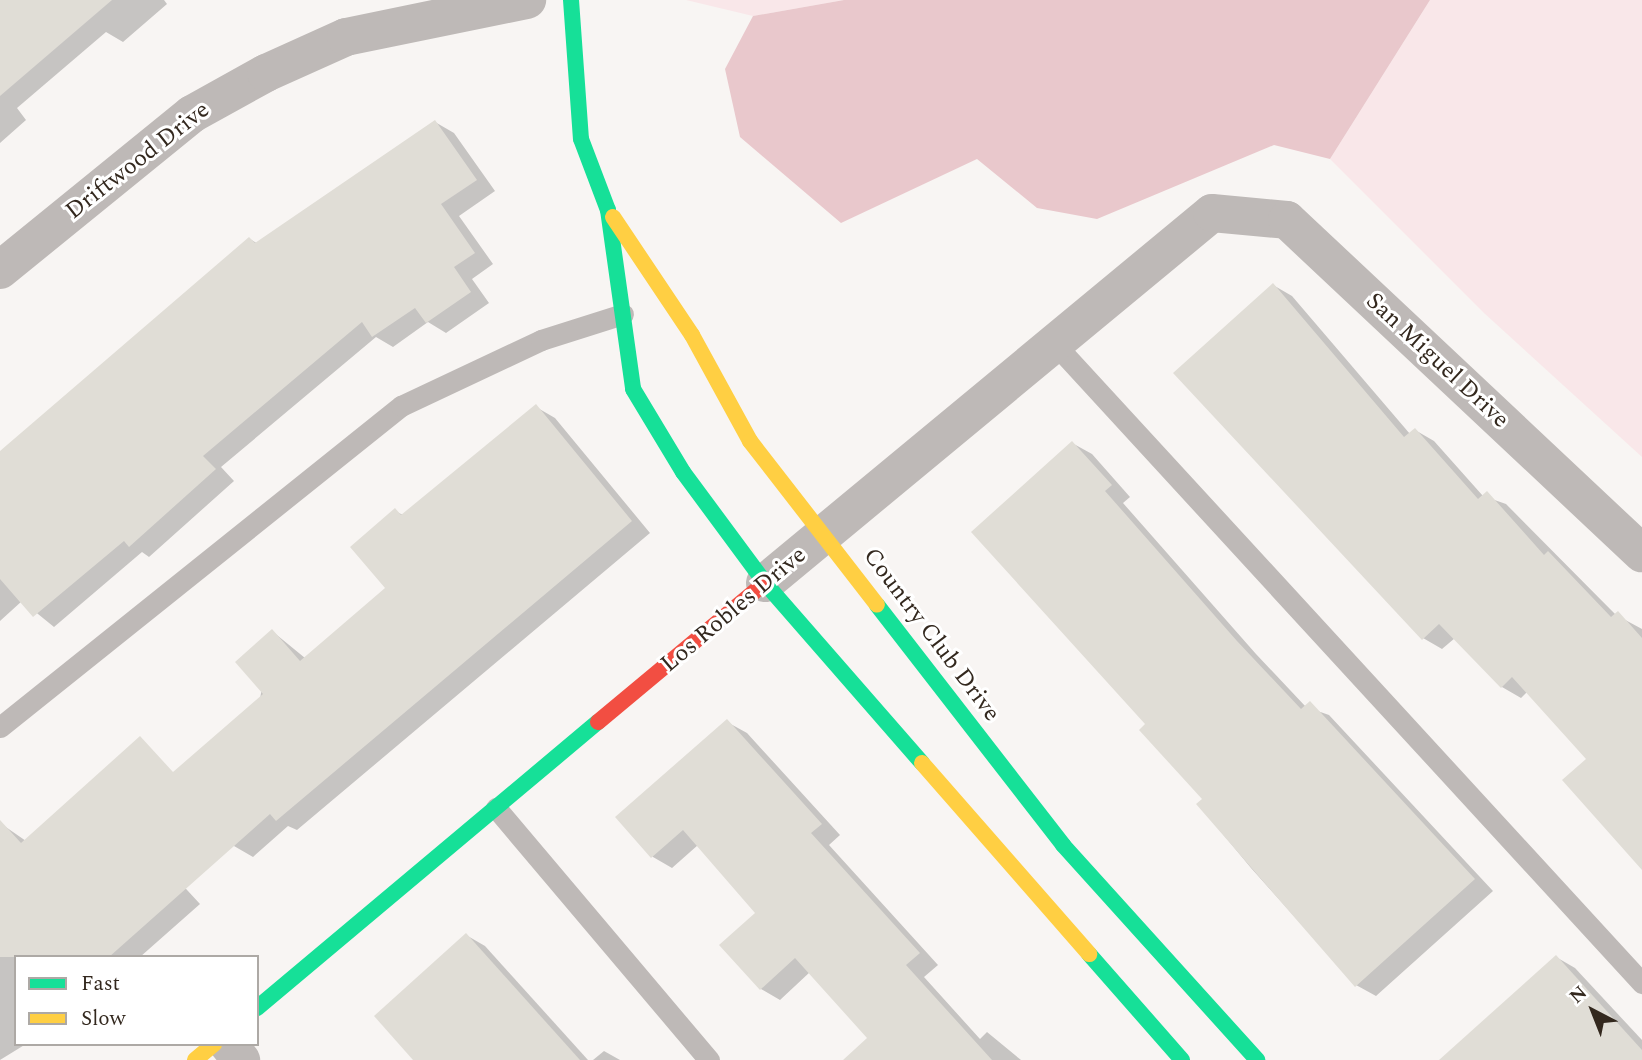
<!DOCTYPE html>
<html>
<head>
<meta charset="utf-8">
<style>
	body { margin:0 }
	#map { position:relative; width:1642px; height:1060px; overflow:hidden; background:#f8f5f3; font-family:Spectral,serif }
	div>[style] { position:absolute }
	.green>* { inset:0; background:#f9e7e9 }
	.forest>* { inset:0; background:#e9c8cc }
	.shadow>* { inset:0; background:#0003 }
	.building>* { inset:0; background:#e0ddd6 }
	.lane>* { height:21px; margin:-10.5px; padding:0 10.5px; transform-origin:10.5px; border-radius:10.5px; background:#beb9b7 }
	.street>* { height:38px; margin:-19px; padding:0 19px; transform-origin:19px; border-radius:19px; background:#beb9b7 }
	.fast>* { height:16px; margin:-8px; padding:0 8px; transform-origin:8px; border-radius:8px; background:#16e098 }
	.slow>* { height:16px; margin:-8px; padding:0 8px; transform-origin:8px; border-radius:8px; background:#ffcf43 }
	.jam>* { height:16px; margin:-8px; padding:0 8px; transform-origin:8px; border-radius:8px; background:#f24e42 }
	span { translate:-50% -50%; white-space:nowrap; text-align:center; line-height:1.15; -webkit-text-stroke:6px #fff; paint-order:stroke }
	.street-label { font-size:24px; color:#33281e }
	.legend { position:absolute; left:14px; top:955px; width:245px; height:91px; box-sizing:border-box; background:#fff; border:2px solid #ada9a5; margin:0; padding:9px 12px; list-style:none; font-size:21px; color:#33281e }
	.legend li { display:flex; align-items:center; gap:14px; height:35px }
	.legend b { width:35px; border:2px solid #ada9a5 }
	.north { position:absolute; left:1558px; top:976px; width:70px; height:70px; -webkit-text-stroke:5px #fff; paint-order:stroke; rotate:318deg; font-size:19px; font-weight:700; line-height:28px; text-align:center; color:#33281e }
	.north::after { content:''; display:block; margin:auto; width:24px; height:32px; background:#33281e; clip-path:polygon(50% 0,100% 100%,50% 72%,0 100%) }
</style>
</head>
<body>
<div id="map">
	<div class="green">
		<div style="clip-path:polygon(686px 0,844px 0,753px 16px)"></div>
		<div style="clip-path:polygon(1430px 0,1642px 0,1642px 457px,1484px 313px,1330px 159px)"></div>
	</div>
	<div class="forest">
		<div style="clip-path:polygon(844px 0,1430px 0,1330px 159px,1274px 145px,1097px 219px,1037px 208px,977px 159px,841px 223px,740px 137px,725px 69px,753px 16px)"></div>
	</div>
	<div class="shadow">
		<div style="clip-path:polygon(0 0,164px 0,167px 4px,123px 42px,106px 32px,17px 108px,26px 120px,0 143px)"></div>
		<div style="clip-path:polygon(435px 122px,454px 133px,495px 191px,459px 216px,493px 264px,472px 279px,489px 303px,446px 333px,428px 322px,393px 347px,376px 337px,221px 467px,234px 481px,149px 557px,142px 552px,54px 627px,22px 601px,0 621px,0 454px,250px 239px,258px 244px)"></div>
		<div style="clip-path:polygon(1273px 285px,1292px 296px,1410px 434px,1415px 430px,1434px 441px,1483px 496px,1506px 504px,1616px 615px,1642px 629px,1642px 867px,1588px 759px,1527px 692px,1521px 698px,1502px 687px,1455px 638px,1442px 649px,1423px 638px)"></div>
		<div style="clip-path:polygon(536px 407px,555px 418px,650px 533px,297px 830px,288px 826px,253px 857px,234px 846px,272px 631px,305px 658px,387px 588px,395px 511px,403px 515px)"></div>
		<div style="clip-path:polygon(1072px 443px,1092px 454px,1130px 497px,1123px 503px,1256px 654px,1306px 707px,1329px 715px,1493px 891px,1376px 996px,1356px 985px,1251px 868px,1198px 804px,1204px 799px,1147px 724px)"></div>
		<div style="clip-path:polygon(727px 722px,747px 733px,840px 835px,829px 845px,938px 965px,924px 977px,980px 1039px,987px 1032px,1021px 1060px,846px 1060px,870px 1038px,810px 972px,780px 1000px,761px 989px,757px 913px,698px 845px,672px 868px,653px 857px,618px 817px)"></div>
		<div style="clip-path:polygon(103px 799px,200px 904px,140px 957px,16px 957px,16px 1044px,26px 1044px,0 1060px,0 823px,26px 841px)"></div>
		<div style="clip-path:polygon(466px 935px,485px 946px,588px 1060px,415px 1060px)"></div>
		<div style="clip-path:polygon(1556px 957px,1575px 968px,1642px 1040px,1642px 1060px,1441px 1060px)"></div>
		<div style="clip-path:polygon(604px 1051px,620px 1060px,593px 1060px)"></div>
	</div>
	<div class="building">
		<div style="clip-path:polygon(0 0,112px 0,0 96px)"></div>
		<div style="clip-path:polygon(435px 120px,477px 180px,441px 204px,475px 253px,454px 267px,471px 292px,426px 323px,415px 308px,372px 337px,362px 322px,203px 456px,216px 469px,129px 547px,124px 541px,33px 617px,0 579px,0 451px,249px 237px,255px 243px)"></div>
		<div style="clip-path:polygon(1273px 283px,1404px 437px,1415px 428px,1478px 499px,1487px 491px,1544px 555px,1548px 551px,1611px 617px,1618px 611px,1642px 638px,1642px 870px,1562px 780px,1586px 759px,1512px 677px,1501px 688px,1439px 624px,1422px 640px,1173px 373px)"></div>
		<div style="clip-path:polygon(536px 404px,632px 521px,276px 821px,270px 814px,109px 957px,0 957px,0 820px,21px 843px,140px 736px,173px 772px,263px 694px,235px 662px,272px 629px,300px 661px,385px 588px,350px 547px,395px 508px,401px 515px)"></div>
		<div style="clip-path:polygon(1072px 441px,1112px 485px,1105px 491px,1237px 641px,1301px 709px,1310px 701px,1475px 879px,1355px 987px,1196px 804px,1202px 799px,1139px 730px,1145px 724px,971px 532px)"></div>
		<div style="clip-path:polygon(727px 719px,822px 824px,811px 833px,920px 953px,906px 965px,992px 1060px,843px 1060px,867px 1038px,795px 958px,760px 990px,719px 945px,755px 913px,683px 830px,651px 858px,615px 817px)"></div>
		<div style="clip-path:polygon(466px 933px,580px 1060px,413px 1060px,374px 1016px)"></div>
		<div style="clip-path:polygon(1556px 955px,1642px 1050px,1642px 1060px,1439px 1060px)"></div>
	</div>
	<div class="lane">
		<div style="left:1053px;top:342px;width:871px;rotate:47.42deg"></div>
		<div style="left:0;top:727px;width:514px;rotate:-38.68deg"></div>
		<div style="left:401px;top:406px;width:155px;rotate:-25.2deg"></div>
		<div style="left:541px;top:340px;width:86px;rotate:-17.6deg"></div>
		<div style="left:496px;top:808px;width:330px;rotate:49.8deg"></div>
	</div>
	<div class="street">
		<div style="left:0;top:270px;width:247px;rotate:-39.1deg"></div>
		<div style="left:192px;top:114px;width:85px;rotate:-29deg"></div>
		<div style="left:266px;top:73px;width:88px;rotate:-24.2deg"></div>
		<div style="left:346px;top:37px;width:185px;rotate:-11.6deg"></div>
		<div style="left:765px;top:583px;width:580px;rotate:-39.62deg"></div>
		<div style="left:1212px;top:213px;width:75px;rotate:5.3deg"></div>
		<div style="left:1287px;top:220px;width:487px;rotate:43.2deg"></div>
		<div style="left:228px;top:1044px;width:21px;rotate:51deg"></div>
	</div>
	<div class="fast">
		<div style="left:571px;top:0;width:139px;rotate:85.9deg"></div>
		<div style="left:581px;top:139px;width:76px;rotate:69.2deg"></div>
		<div style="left:608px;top:210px;width:181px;rotate:82deg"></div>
		<div style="left:633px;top:389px;width:97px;rotate:58.9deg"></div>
		<div style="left:683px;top:472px;width:138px;rotate:53.5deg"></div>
		<div style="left:765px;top:583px;width:239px;rotate:48.9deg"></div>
		<div style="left:877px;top:605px;width:304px;rotate:52.2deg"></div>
		<div style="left:1063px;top:845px;width:290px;rotate:47.9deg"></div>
		<div style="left:1089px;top:954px;width:141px;rotate:48.7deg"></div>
		<div style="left:257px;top:1008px;width:445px;rotate:-40deg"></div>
	</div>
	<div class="slow">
		<div style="left:613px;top:217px;width:142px;rotate:56.2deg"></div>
		<div style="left:692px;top:335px;width:121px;rotate:61.3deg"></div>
		<div style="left:750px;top:441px;width:207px;rotate:52.2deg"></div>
		<div style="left:922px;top:763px;width:254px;rotate:48.8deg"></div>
		<div style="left:195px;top:1060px;width:25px;rotate:-40deg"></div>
	</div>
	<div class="jam">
		<div style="left:598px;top:722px;width:217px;rotate:-39.8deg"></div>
	</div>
	<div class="street-label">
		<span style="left:138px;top:161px;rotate:-38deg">Driftwood Drive</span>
		<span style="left:1437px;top:361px;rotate:43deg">San Miguel Drive</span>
		<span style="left:734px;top:610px;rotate:-40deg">Los Robles Drive</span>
		<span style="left:931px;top:635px;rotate:53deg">Country Club Drive</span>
	</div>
	<ul class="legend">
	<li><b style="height:9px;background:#16e098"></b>Fast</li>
	<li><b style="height:9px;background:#ffcf43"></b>Slow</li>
	</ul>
	<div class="north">N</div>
</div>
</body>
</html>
